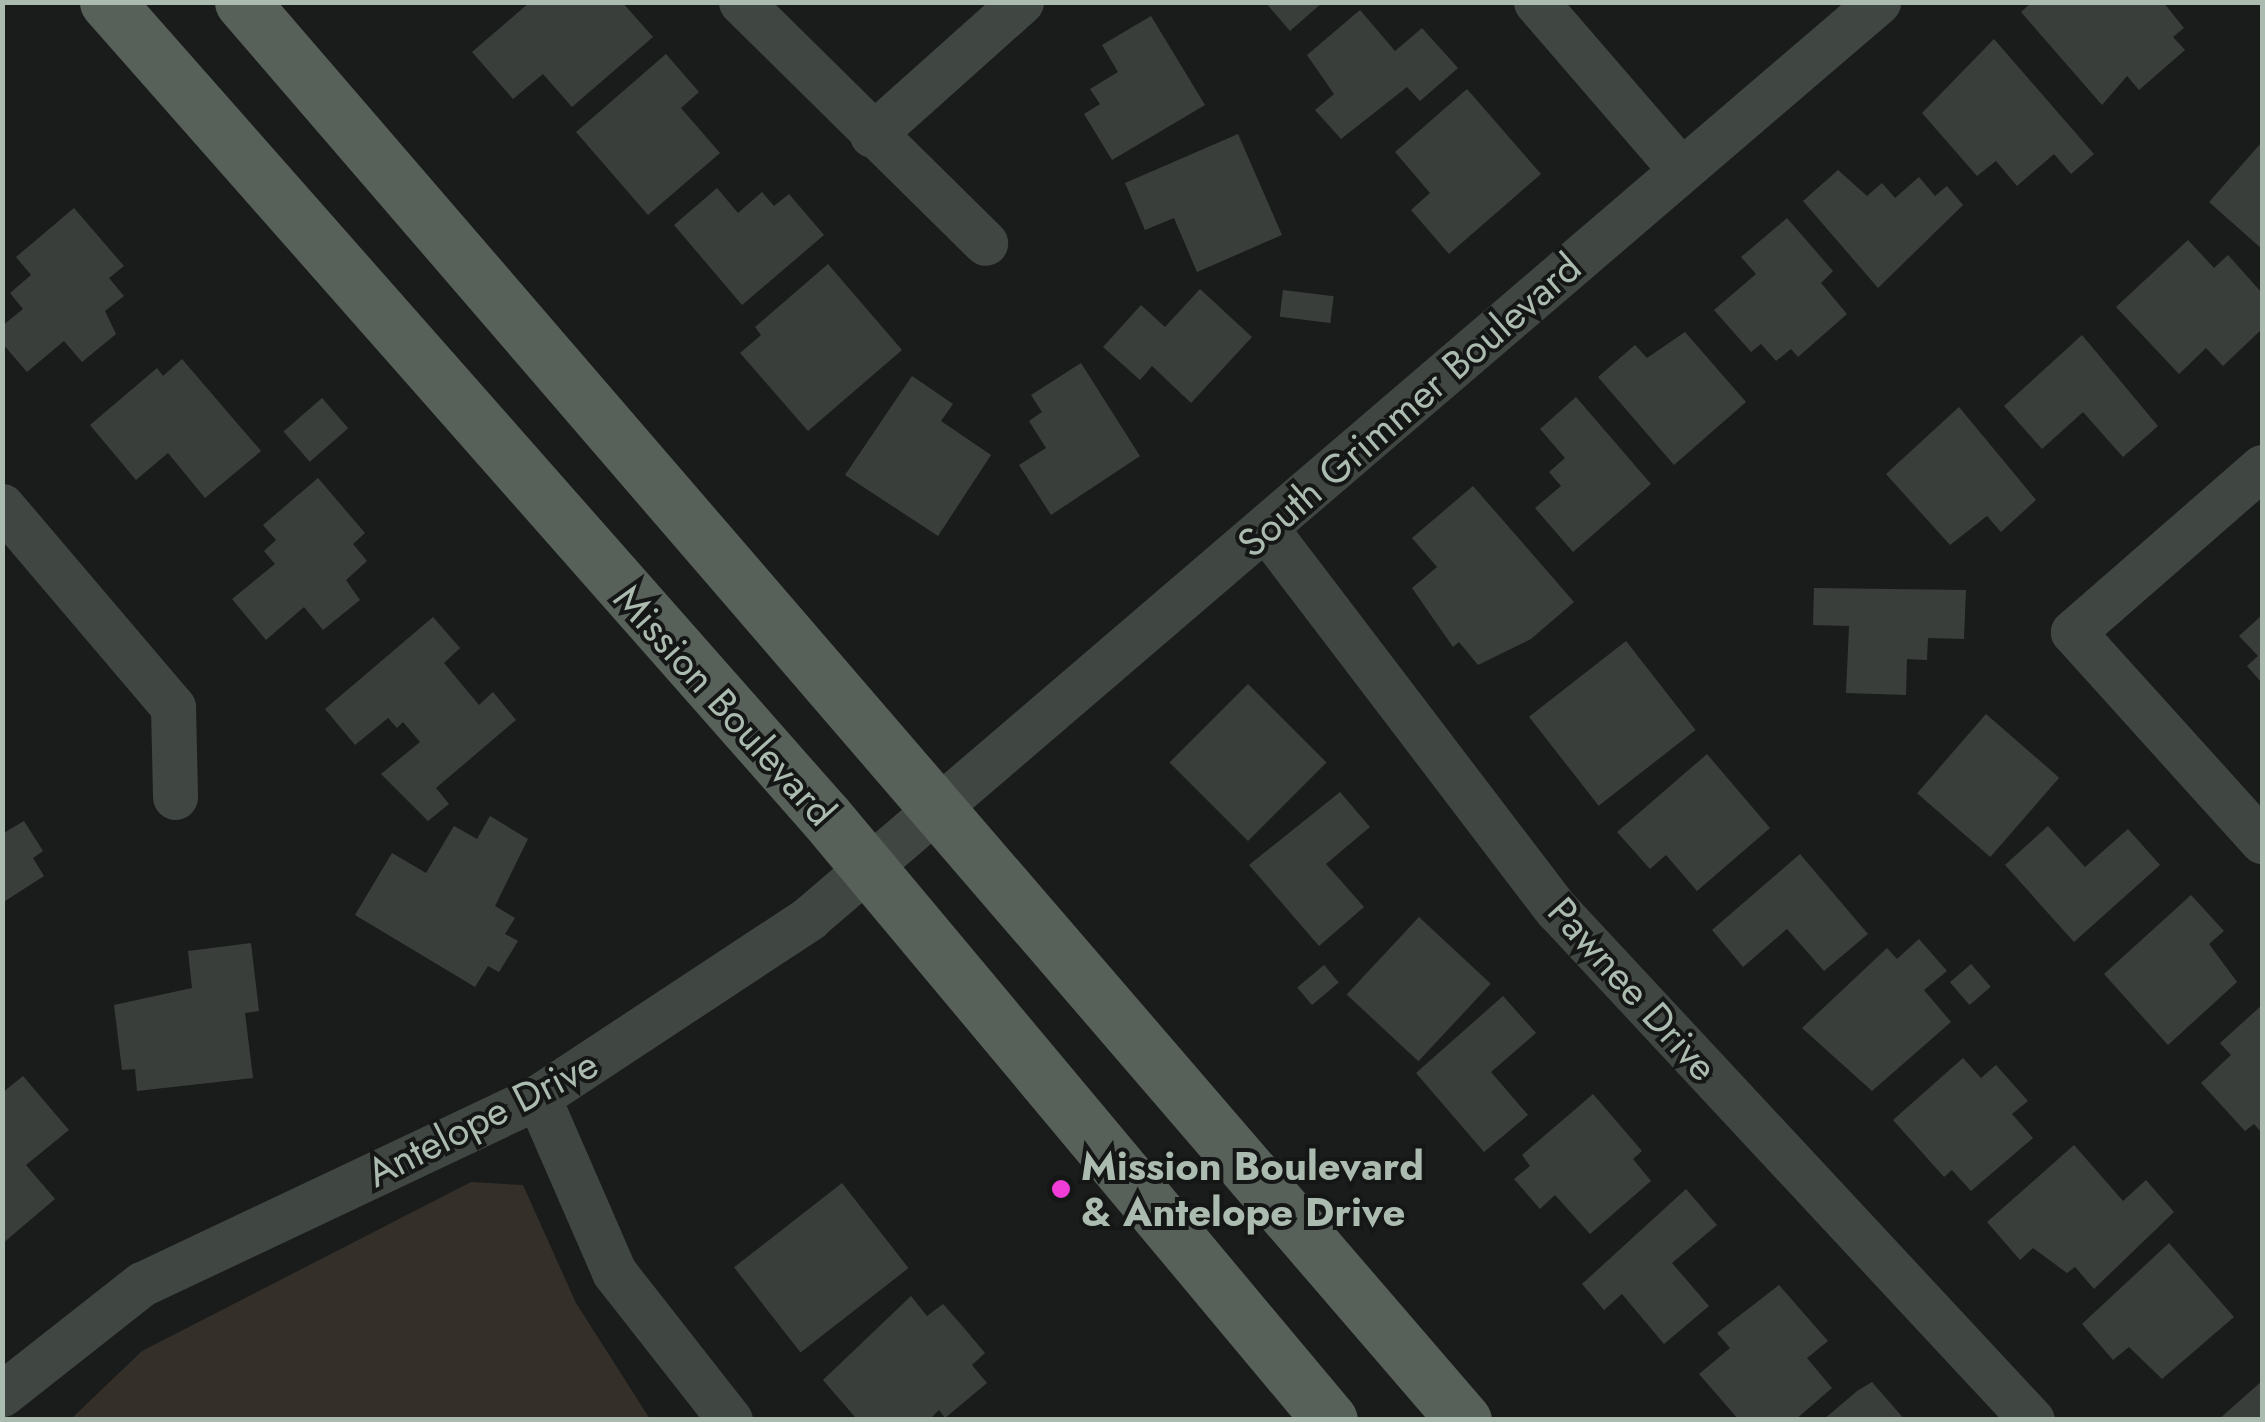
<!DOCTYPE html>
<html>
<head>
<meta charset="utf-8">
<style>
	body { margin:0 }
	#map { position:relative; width:2265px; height:1422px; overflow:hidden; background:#1a1c1b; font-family:Jost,sans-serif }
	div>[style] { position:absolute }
	.green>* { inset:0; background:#342f29 }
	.building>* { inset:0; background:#3a3e3b; transform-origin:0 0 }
	.minor>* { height:45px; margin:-22.5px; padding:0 22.5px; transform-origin:22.5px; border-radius:22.5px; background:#404642 }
	.primary>* { height:55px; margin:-27.5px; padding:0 27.5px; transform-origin:27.5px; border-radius:27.5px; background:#576059 }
	.dots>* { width:28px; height:28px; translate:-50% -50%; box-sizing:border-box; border:5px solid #151716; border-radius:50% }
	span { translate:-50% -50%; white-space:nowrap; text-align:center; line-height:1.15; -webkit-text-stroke:8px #151716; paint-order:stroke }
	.street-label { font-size:40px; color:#acbbaf }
	.poi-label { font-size:40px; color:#acbbaf; font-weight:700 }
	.left { translate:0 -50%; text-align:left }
	.frame { position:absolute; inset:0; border:5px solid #acbbaf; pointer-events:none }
</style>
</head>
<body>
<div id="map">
	<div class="green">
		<div style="clip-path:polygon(471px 1182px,523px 1185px,576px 1303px,650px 1419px,71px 1419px,142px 1351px)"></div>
	</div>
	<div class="building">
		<div style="clip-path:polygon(530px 2px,622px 2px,653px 37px,572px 107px,543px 74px,513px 99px,472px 52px)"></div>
		<div style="clip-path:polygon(1265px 2px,1323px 2px,1290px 31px)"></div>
		<div style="clip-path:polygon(2032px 2px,2163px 2px,2184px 28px,2173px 37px,2185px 50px,2139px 90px,2127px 76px,2102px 105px,2021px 12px)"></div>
		<div style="clip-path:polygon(1360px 10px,1395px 51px,1422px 28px,1458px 68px,1420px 101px,1407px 87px,1341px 139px,1315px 110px,1334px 94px,1307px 55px)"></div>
		<div style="clip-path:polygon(1151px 16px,1205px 105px,1112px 160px,1084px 114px,1100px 104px,1090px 89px,1118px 72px,1102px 45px)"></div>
		<div style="clip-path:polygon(1994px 39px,2094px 154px,2071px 174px,2054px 154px,2017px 186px,1996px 161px,1977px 176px,1922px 113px)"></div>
		<div style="clip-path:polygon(666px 54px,699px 92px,681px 108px,720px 153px,648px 215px,576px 132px)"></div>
		<div style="clip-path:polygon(1467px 89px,1541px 174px,1449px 254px,1411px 210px,1430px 193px,1395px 152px)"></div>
		<div style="clip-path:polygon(1238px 134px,1282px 235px,1197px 272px,1174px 218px,1145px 230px,1125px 183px)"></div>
		<div style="clip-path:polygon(2262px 142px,2262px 249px,2209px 202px)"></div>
		<div style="clip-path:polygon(1838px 170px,1867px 196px,1882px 183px,1895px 198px,1919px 177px,1935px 196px,1947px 186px,1963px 205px,1878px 288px,1803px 201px)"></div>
		<div style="clip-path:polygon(717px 188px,738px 213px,762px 192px,774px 206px,789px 194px,824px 235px,742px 305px,674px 225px)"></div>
		<div style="clip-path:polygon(74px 208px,124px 266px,109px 278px,124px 296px,105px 311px,116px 334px,82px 362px,64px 341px,27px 372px,2px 343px,2px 326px,23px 309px,10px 293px,31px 275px,16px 257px)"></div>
		<div style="clip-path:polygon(1787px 218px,1833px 271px,1821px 283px,1847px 314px,1798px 357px,1791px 349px,1776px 361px,1761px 344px,1751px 352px,1714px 310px,1756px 274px,1741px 257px)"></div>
		<div style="clip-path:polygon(2188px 240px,2214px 268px,2228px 255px,2262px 293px,2262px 329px,2223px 366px,2206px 348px,2179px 374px,2116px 307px)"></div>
		<div style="clip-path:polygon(828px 264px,902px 350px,808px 431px,740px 353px,761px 335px,755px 327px)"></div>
		<div style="clip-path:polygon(1200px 289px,1252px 337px,1191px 403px,1152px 366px,1140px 380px,1103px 347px,1141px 305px,1165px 327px)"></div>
		<div style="left:1283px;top:290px;width:51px;height:27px;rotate:7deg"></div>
		<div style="clip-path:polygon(1685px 332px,1746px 402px,1674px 465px,1598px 377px,1635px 345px,1647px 358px)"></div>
		<div style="clip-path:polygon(2082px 335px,2158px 426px,2123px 457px,2083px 412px,2042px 449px,2004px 406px)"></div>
		<div style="clip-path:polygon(182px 359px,261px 451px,205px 498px,168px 453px,136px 480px,90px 425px,157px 368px,163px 376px)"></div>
		<div style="clip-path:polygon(1081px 363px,1140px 456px,1051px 515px,1019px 465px,1046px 448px,1029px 421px,1042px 412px,1031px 395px)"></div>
		<div style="clip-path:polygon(912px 376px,953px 404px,941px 421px,991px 455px,938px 536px,845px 475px)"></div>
		<div style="clip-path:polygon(1576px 397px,1651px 484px,1573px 552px,1535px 508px,1561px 486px,1549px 472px,1565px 458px,1540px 429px)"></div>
		<div style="left:322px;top:398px;width:40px;height:51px;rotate:49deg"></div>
		<div style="clip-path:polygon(1959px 407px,2036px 500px,2001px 532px,1987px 516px,1950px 545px,1886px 474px)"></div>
		<div style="clip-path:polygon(318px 478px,365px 533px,353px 544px,367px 561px,346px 580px,360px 600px,323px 630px,304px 607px,266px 640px,232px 599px,275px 564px,264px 551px,276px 540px,263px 525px)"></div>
		<div style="clip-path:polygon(1473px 486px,1574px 602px,1531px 639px,1478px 665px,1459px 642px,1453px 647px,1412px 588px,1437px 567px,1412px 538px)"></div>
		<div style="clip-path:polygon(1814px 588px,1966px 590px,1964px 639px,1928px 638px,1927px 660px,1907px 659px,1906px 695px,1846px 693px,1849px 626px,1813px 625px)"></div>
		<div style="clip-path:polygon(2262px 615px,2262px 683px,2247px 666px,2258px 656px,2239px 636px)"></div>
		<div style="clip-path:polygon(433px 617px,460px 648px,444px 663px,479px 705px,493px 692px,516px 720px,436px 788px,449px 804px,428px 821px,381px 774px,420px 742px,403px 722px,397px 728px,388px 718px,355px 745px,325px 709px)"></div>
		<div style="left:1626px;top:641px;width:113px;height:123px;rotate:52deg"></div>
		<div style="left:1248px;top:684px;width:111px;height:111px;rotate:45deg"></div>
		<div style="left:1986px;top:714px;width:97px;height:105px;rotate:41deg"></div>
		<div style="clip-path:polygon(1707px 754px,1770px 828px,1697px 891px,1666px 855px,1650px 869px,1617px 832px)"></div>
		<div style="clip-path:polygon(1340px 792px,1370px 827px,1326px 864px,1364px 907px,1319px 946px,1249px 865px)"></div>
		<div style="clip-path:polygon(490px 816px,528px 839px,495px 906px,515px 918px,505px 934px,518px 941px,499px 972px,488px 966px,475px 987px,355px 915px,392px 853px,426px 873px,454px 826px,477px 839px)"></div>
		<div style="clip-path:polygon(24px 821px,43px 851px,33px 858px,44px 876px,2px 903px,2px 834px)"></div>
		<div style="clip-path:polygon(2048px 826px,2085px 867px,2128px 829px,2160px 865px,2074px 942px,2005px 865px)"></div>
		<div style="clip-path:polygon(1800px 854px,1868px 934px,1824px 971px,1787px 929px,1743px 967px,1712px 930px)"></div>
		<div style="clip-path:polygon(2191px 895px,2224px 931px,2209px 944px,2237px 982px,2168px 1045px,2104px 974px)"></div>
		<div style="left:1419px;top:917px;width:98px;height:106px;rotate:43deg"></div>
		<div style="clip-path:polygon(1919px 939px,1947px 971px,1924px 990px,1951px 1022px,1872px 1091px,1802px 1028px,1887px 948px,1897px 959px)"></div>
		<div style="clip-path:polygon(251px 943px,259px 1011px,245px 1013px,253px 1078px,137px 1091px,135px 1069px,122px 1070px,114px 1005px,192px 988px,188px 951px)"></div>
		<div style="left:1971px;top:964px;width:30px;height:28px;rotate:49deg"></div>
		<div style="left:1324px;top:965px;width:23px;height:35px;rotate:50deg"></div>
		<div style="clip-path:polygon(1503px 996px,1536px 1033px,1491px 1072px,1528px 1115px,1484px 1152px,1416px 1073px)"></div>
		<div style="clip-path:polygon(2262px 1005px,2262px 1133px,2254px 1124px,2245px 1131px,2201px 1083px,2231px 1055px,2220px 1043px)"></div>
		<div style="clip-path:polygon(1963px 1058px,1981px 1078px,1996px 1065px,2028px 1101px,2012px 1114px,2033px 1138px,1971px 1191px,1952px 1170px,1944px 1177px,1893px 1120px)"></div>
		<div style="clip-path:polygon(23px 1076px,69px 1130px,26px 1165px,55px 1199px,2px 1244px,2px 1093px)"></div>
		<div style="clip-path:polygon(1593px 1094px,1642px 1151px,1633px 1159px,1651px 1181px,1590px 1234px,1555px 1195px,1540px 1209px,1514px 1179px,1530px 1166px,1522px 1155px)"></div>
		<div style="clip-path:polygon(2074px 1145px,2123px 1201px,2146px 1180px,2174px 1212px,2094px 1289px,2075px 1267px,2067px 1273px,2033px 1248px,2020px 1260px,1987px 1222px)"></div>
		<div style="left:842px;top:1183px;width:108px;height:137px;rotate:52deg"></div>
		<div style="clip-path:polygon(1686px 1189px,1717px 1225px,1672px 1263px,1709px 1306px,1664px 1344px,1622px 1294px,1604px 1310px,1582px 1284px)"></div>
		<div style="clip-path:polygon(2169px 1243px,2234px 1317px,2162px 1379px,2129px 1347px,2113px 1360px,2082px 1324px)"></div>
		<div style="clip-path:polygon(1779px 1285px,1828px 1341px,1807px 1358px,1832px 1388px,1795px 1420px,1739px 1420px,1699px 1374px,1730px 1348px,1717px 1333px)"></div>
		<div style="clip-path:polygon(911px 1296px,927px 1316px,943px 1304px,964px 1328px,985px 1353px,972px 1365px,987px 1383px,945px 1418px,939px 1410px,929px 1420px,855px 1417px,823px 1380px)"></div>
		<div style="clip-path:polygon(2262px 1381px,2262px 1420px,2218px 1420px)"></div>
		<div style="clip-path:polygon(1872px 1382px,1905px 1420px,1823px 1420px,1857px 1391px)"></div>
	</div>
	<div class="minor">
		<div style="left:741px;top:2px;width:343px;rotate:44.6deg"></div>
		<div style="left:1536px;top:2px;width:221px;rotate:49.2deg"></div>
		<div style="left:872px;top:135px;width:200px;rotate:-41.8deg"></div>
		<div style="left:2262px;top:467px;width:251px;rotate:138.9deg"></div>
		<div style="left:2073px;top:632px;width:282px;rotate:47.9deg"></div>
		<div style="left:2px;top:506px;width:264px;rotate:49.6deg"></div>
		<div style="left:173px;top:707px;width:90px;rotate:88.7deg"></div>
		<div style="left:1267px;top:530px;width:478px;rotate:52.7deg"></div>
		<div style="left:1557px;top:910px;width:697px;rotate:47.04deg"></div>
		<div style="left:538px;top:1097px;width:191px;rotate:66.5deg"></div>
		<div style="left:614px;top:1272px;width:188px;rotate:51.9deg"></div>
		<div style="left:2px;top:1394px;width:178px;rotate:-38.2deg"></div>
		<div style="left:142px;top:1284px;width:438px;rotate:-25.3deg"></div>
		<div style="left:538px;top:1097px;width:325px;rotate:-33.4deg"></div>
		<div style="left:809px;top:918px;width:1408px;rotate:-40.59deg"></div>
	</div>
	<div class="primary">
		<div style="left:107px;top:2px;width:1085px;rotate:48.59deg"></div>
		<div style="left:825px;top:816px;width:787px;rotate:50.1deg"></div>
		<div style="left:242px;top:2px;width:1872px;rotate:49.25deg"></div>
	</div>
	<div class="dots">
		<div style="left:1061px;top:1189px;background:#f03dd8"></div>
	</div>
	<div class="street-label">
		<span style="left:1409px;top:405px;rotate:-41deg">South Grimmer Boulevard</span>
		<span style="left:725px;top:705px;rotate:48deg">Mission Boulevard</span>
		<span style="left:1633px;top:989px;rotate:48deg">Pawnee Drive</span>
		<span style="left:482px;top:1118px;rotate:-27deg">Antelope Drive</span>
	</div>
	<div class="poi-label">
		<span class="left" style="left:1081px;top:1189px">Mission Boulevard<br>&amp; Antelope Drive</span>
	</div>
	<div class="frame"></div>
</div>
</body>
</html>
